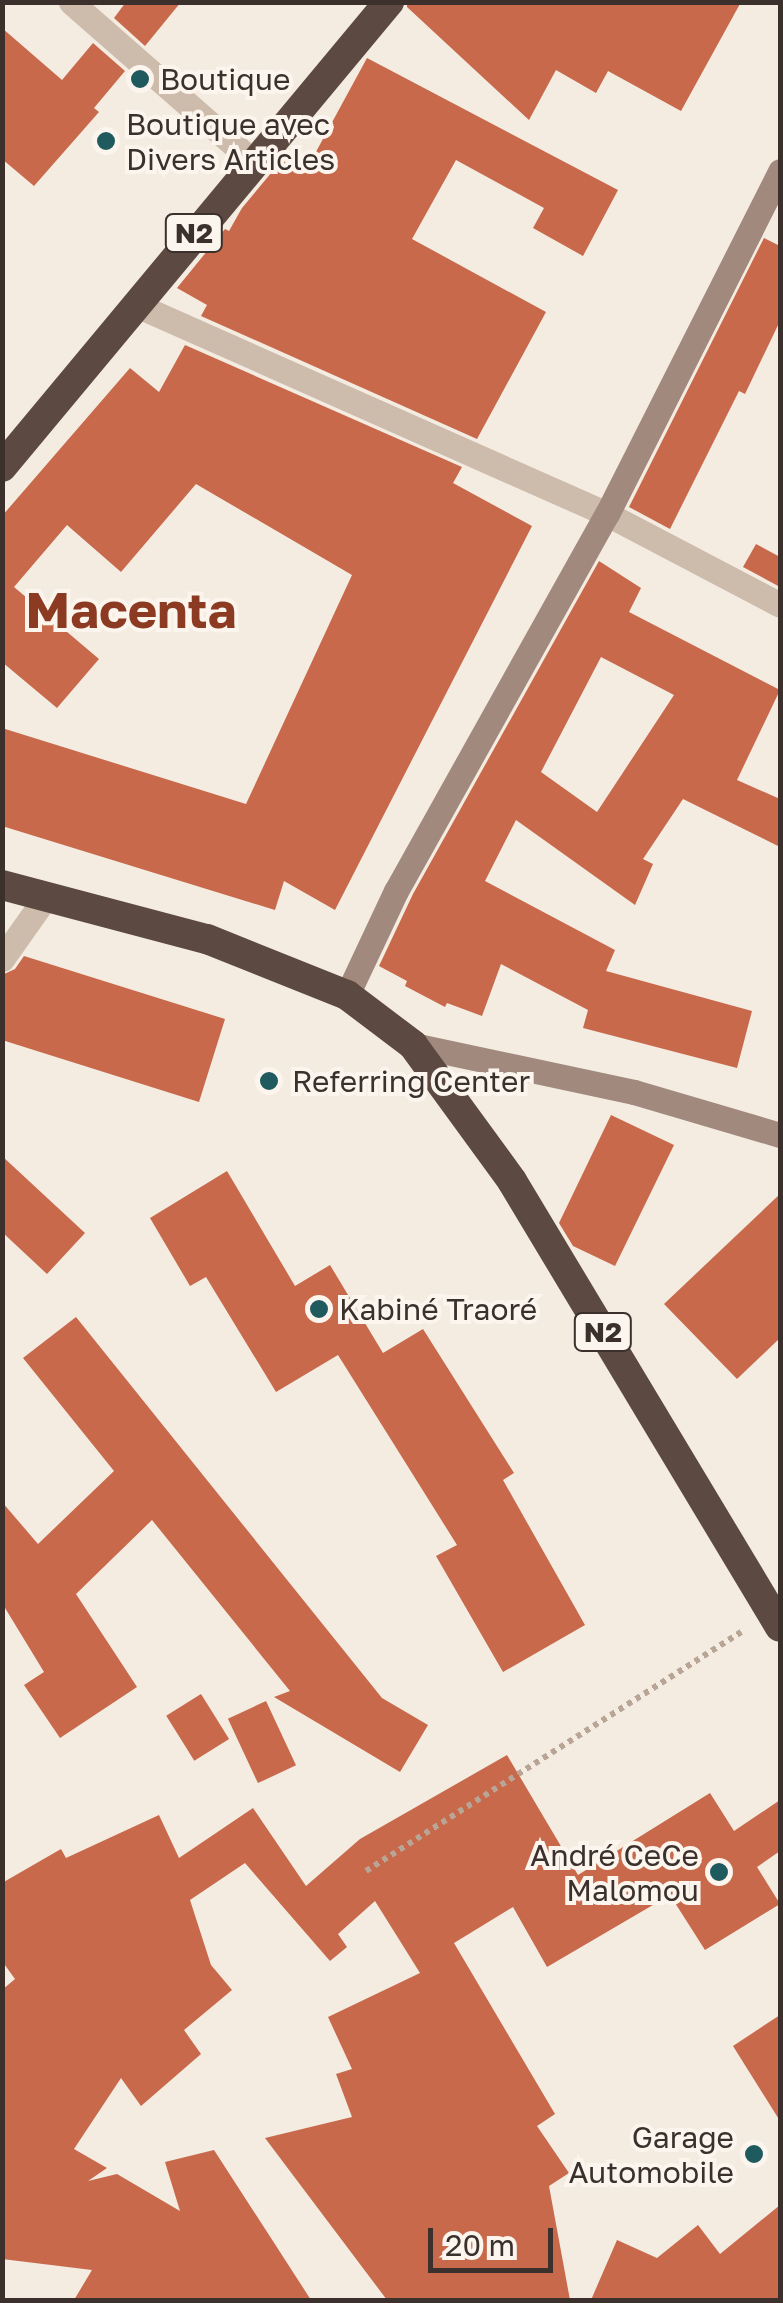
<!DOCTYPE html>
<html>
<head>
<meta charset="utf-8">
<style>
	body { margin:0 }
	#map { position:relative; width:783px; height:2303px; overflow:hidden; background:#f4ebe1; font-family:"Golos Text",sans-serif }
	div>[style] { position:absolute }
	.building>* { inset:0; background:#c8694b; transform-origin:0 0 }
	.path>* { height:6px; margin-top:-3px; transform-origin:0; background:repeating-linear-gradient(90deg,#b9a596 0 5px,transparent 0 10px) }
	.street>* { height:25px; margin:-12.5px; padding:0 12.5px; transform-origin:12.5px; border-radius:12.5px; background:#cdbbac }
	.secondary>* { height:25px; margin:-12.5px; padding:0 12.5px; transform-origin:12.5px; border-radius:12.5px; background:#a18a7d }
	.highway>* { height:30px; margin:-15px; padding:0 15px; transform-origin:15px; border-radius:15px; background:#5c4a42 }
	.dots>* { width:28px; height:28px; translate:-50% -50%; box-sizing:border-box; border:5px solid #fbf5ee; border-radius:50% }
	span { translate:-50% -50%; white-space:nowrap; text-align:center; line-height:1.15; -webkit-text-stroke:8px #fbf5ee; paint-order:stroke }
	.shield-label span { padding:2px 8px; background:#fbf5ee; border:2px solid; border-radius:8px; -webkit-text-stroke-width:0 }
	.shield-label { font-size:28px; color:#3b302b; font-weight:700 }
	.poi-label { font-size:30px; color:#3b302b }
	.left { translate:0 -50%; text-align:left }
	.right { translate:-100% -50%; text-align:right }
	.town-label { font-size:50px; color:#8c3b22; font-weight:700 }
	.frame { position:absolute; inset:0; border:5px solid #3b302b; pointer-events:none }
	.scale { position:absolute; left:428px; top:2228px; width:125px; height:45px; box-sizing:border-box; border:5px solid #3b302b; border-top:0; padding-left:12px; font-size:30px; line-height:35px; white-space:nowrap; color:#3b302b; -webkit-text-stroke:8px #fbf5ee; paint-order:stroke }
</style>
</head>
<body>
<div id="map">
	<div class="building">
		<div style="clip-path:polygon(126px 2px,181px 2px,145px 46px,114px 18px)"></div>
		<div style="clip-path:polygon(407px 2px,741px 2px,681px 111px,608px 71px,596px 93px,556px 70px,529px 120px,407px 7px)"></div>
		<div style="clip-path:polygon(2px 28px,62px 80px,93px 43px,125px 71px,94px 108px,99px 112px,34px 186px,2px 159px)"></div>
		<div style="clip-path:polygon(367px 58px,618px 190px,583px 256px,533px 228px,544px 208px,456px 160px,412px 239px,546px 312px,477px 439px,201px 316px,207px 305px,177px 288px,225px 229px,229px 231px,242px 208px,282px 160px,305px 172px)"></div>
		<div style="clip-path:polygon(764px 238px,780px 246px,780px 321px,745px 394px,739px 391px,670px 529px,629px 507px)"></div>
		<div style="clip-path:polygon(185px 345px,462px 467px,453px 483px,532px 526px,335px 910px,284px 881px,275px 910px,2px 826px,2px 728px,246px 804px,352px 575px,196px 484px,121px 572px,67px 525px,14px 587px,99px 659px,57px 708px,2px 662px,2px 516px,130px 368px,159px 392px)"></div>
		<div style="clip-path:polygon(756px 544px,780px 557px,780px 587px,743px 567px)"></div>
		<div style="clip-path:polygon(evenodd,599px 561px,641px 588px,629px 612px,780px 690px,737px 780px,780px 799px,780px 847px,683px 799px,643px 859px,653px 864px,635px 905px,516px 820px,485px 881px,615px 950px,606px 971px,752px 1011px,737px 1068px,583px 1028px,588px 1010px,501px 964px,482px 1016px,447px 1003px,445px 1007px,405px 986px,407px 981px,379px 966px,413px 894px,599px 561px,601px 657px,674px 695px,597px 812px,541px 772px,601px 657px)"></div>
		<div style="clip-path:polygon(24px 956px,225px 1019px,199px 1102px,2px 1040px,2px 975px,15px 969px)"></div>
		<div style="clip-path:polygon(611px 1115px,674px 1145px,615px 1266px,573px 1246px,559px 1223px)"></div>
		<div style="clip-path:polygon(2px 1156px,85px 1233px,47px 1274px,2px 1232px)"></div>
		<div style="clip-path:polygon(227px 1171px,295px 1286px,330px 1265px,383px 1353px,423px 1329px,514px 1473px,503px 1480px,585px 1625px,503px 1672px,436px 1556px,457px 1545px,338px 1355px,276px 1392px,206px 1277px,190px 1286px,150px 1218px)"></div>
		<div style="clip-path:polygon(780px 1194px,780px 1338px,737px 1379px,664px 1304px)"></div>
		<div style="clip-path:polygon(76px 1317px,382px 1698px,428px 1725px,400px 1772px,274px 1697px,290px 1691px,152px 1520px,76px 1594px,137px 1687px,60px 1738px,24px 1685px,44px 1672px,2px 1603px,2px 1502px,38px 1544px,114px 1471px,23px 1358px)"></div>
		<div style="left:201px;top:1694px;width:53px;height:41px;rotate:58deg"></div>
		<div style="left:266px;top:1701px;width:71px;height:42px;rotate:65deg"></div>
		<div style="clip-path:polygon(507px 1755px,578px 1875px,710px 1793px,734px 1831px,780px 1800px,780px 1851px,757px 1867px,780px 1904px,705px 1950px,670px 1895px,547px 1967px,513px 1907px,454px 1943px,555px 2114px,537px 2126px,569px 2173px,549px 2186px,570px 2300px,387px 2300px,265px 2138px,352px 2117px,336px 2074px,352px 2069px,328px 2017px,420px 1973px,375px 1901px,338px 1934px,347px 1947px,330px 1961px,245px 1863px,190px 1900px,211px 1965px,232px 1990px,184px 2030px,201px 2054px,141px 2106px,121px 2078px,74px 2149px,107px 2168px,88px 2181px,117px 2174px,180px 2211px,165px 2162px,214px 2150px,311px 2300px,74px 2300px,92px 2270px,2px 2259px,2px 1990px,15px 1979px,2px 1961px,2px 1883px,61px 1849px,66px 1858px,159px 1815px,179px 1858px,253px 1808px,306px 1886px,360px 1839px)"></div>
		<div style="clip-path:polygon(780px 2015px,780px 2121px,733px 2046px)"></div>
		<div style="clip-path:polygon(780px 2205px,780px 2300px,591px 2300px,617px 2240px,657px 2258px,698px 2225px,720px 2254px)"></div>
	</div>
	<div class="path">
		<div style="left:366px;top:1871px;width:445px;rotate:-32.5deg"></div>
	</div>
	<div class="street">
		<div style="left:71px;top:2px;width:244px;rotate:41.2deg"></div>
		<div style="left:134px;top:304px;width:518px;rotate:23.94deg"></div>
		<div style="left:607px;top:514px;width:195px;rotate:27.7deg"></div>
		<div style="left:2px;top:959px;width:75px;rotate:-54.8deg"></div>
	</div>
	<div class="secondary">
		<div style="left:347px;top:995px;width:115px;rotate:-64.8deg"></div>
		<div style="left:396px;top:891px;width:432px;rotate:-60.8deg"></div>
		<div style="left:607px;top:514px;width:384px;rotate:-63.2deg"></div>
		<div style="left:413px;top:1045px;width:226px;rotate:12deg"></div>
		<div style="left:634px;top:1092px;width:152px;rotate:16.4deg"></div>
	</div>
	<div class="highway">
		<div style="left:2px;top:467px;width:605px;rotate:-50.23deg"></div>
		<div style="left:2px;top:885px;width:212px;rotate:14.8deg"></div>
		<div style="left:207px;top:939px;width:151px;rotate:21.8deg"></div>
		<div style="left:347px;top:995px;width:83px;rotate:37.1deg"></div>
		<div style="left:413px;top:1045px;width:168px;rotate:53.9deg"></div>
		<div style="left:512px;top:1181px;width:520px;rotate:59deg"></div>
	</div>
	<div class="dots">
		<div style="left:140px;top:79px;background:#1f5a5e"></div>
		<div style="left:106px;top:141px;background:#1f5a5e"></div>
		<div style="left:269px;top:1081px;background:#1f5a5e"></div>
		<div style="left:319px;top:1309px;background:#1f5a5e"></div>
		<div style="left:719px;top:1872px;background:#1f5a5e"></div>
		<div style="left:754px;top:2154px;background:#1f5a5e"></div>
	</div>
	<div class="shield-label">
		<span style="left:194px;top:233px">N2</span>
		<span style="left:603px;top:1332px">N2</span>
	</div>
	<div class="poi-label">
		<span class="left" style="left:160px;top:79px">Boutique</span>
		<span class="left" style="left:126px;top:141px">Boutique avec<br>Divers Articles</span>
		<span class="left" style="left:292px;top:1081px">Referring Center</span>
		<span class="left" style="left:339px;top:1309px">Kabiné Traoré</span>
		<span class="right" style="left:699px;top:1872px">André CeCe<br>Malomou</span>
		<span class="right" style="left:734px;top:2154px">Garage<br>Automobile</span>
	</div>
	<div class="town-label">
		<span style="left:131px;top:610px">Macenta</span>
	</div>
	<div class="frame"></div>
	<div class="scale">20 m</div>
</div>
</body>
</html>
